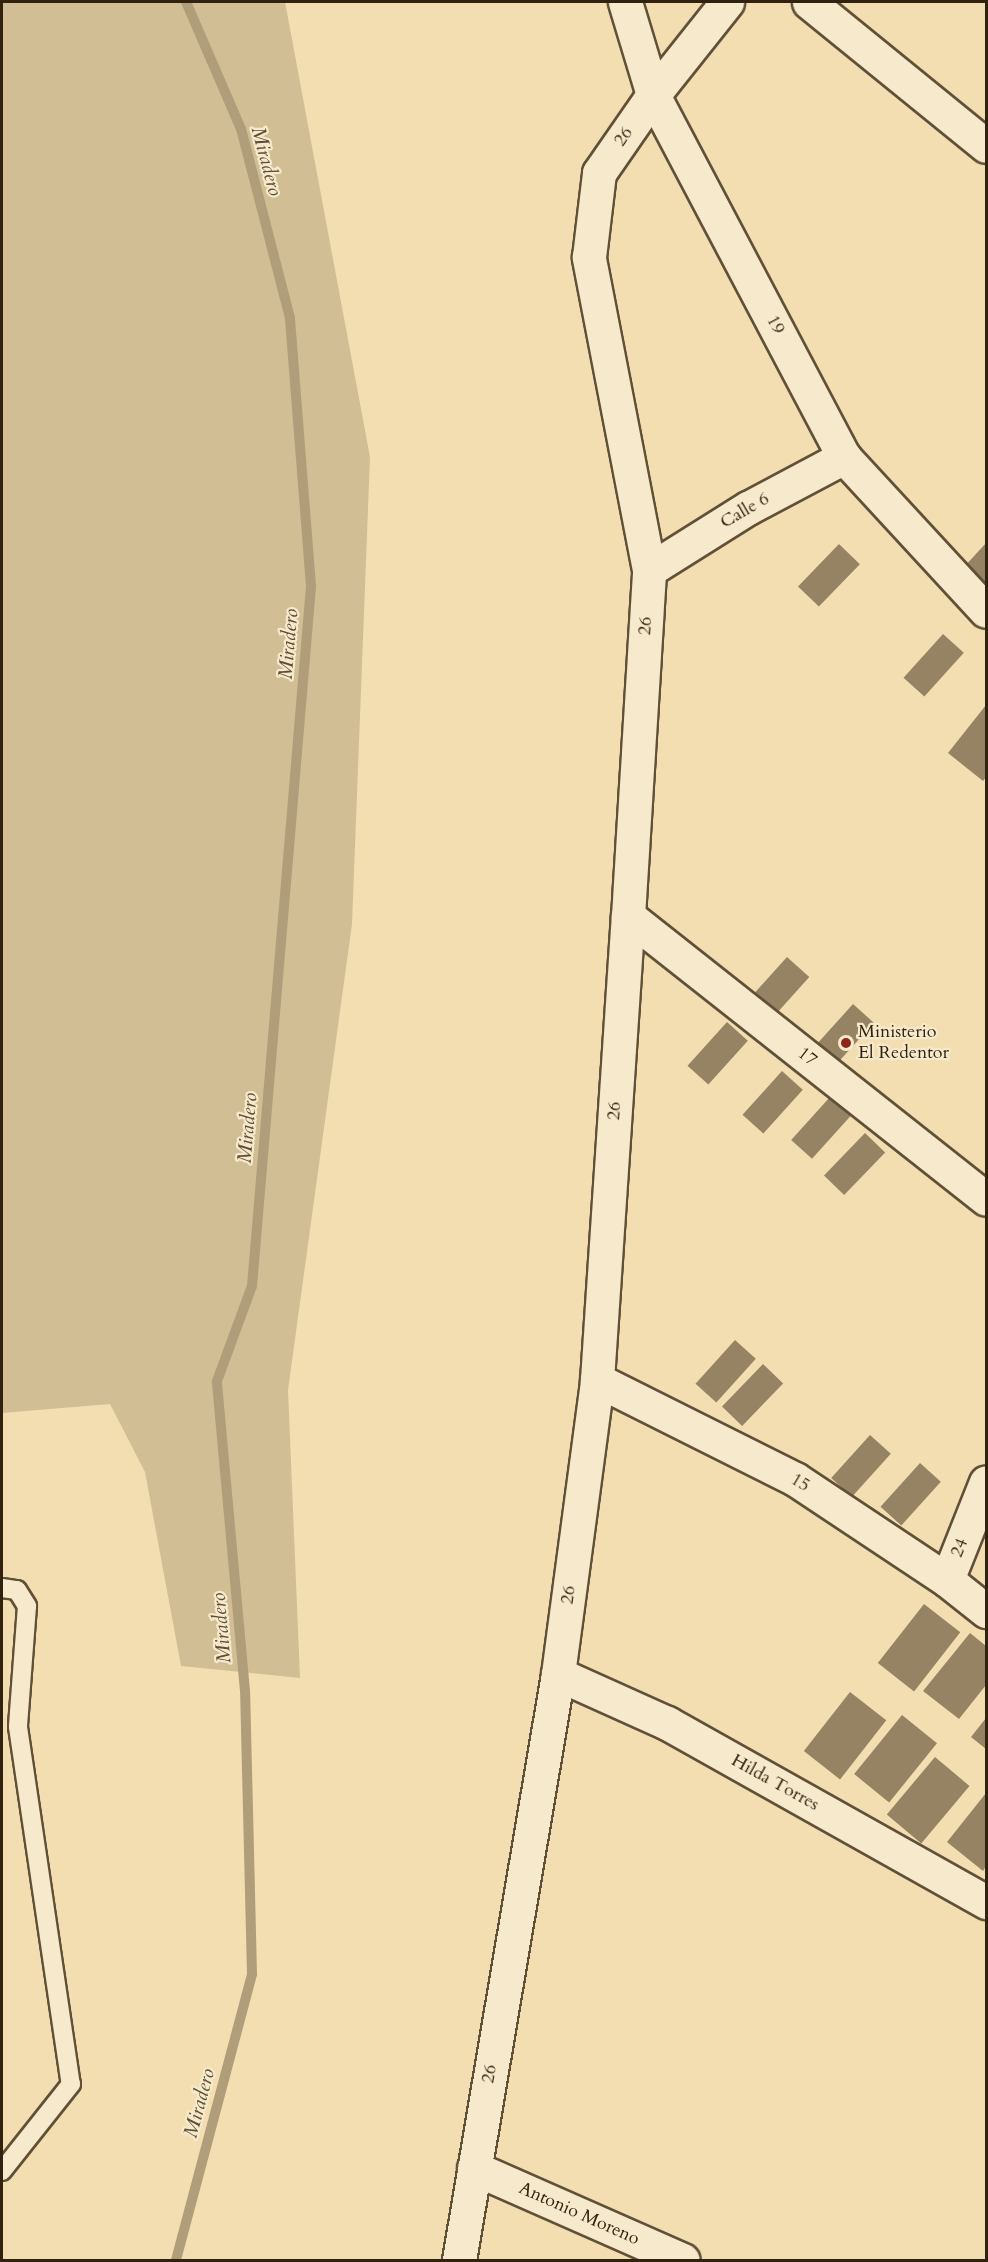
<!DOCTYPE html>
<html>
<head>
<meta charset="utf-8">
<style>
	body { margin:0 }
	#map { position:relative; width:988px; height:2262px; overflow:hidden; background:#f2deb1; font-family:Cardo,serif }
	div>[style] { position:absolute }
	.green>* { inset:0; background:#d1be95 }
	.stream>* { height:10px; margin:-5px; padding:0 5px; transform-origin:5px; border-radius:5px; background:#b09e7a }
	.building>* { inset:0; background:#958363; transform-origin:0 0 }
	.roads { filter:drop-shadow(2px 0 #615038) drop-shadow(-2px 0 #615038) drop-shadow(0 2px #615038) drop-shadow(0 -2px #615038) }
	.service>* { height:18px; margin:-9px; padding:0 9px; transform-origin:9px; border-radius:9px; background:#f7eacc }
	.minor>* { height:33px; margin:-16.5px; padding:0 16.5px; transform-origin:16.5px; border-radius:16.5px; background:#f7eacc }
	.tertiary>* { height:33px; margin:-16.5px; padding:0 16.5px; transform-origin:16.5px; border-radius:16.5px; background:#f7eacc }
	.dots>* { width:16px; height:16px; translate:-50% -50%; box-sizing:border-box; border:3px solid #f7eacc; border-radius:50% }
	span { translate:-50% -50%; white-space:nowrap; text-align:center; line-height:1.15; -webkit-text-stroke:4.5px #f7eacc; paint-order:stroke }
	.street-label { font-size:18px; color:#31210f }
	.poi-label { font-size:18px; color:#31210f }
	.left { translate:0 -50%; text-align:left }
	.water-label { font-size:20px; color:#5d4d34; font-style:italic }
	.frame { position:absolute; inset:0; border:3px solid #31210f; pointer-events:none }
</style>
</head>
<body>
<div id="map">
	<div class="green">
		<div style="clip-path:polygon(2px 2px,285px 2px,370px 457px,352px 924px,288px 1390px,300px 1678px,181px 1666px,145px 1472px,110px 1404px,2px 1413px)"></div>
	</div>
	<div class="stream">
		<div style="left:176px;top:2260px;width:296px;rotate:-75.1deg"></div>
		<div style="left:252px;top:1974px;width:283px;rotate:-91.4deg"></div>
		<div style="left:245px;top:1691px;width:311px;rotate:-95.2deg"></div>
		<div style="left:217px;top:1381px;width:101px;rotate:-69.8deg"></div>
		<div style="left:252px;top:1286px;width:702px;rotate:-85.18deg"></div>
		<div style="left:311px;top:586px;width:269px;rotate:-94.5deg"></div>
		<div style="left:290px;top:318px;width:195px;rotate:-104.5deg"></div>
		<div style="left:241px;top:129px;width:138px;rotate:-113.4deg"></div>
	</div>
	<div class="building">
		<div style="clip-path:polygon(986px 543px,986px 585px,985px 586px,964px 567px)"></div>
		<div style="left:839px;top:544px;width:29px;height:59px;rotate:44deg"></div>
		<div style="left:943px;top:634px;width:28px;height:59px;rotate:42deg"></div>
		<div style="clip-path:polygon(986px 705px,986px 777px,983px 781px,948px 753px)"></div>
		<div style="left:787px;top:957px;width:30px;height:59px;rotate:42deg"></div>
		<div style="left:853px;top:1004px;width:28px;height:59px;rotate:42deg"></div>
		<div style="left:727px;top:1022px;width:28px;height:59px;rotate:42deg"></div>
		<div style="left:782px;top:1071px;width:28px;height:59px;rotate:42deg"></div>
		<div style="left:830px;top:1097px;width:28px;height:58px;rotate:42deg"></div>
		<div style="left:865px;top:1133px;width:28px;height:59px;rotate:44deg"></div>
		<div style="left:735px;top:1340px;width:28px;height:59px;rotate:42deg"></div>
		<div style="left:763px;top:1364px;width:28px;height:59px;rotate:44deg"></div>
		<div style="left:870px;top:1435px;width:28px;height:58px;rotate:42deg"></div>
		<div style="left:920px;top:1463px;width:28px;height:59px;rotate:42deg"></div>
		<div style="left:924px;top:1604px;width:46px;height:75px;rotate:38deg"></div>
		<div style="clip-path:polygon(970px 1633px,986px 1646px,986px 1685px,959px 1719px,923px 1691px)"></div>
		<div style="left:850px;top:1692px;width:46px;height:75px;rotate:38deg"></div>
		<div style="left:902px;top:1715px;width:45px;height:76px;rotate:39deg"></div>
		<div style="clip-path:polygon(986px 1718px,986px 1749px,971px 1737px)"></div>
		<div style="left:935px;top:1757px;width:45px;height:75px;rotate:40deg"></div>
		<div style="clip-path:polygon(986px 1793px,986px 1866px,983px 1871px,947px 1842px)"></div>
	</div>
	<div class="roads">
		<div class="service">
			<div style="left:2px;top:1588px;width:15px;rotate:8deg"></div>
			<div style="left:17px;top:1590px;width:19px;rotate:58deg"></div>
			<div style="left:27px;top:1606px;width:121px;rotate:94.3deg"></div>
			<div style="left:18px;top:1727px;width:361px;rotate:81.6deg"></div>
			<div style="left:71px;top:2084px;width:111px;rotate:128.4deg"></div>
		</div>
		<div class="minor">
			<div style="left:625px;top:2px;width:97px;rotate:73.2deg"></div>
			<div style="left:653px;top:95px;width:409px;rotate:62.2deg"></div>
			<div style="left:844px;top:457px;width:209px;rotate:47.3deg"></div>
			<div style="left:649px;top:570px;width:117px;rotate:-32.1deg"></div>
			<div style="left:748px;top:508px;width:109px;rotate:-28deg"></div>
			<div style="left:628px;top:916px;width:456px;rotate:38.3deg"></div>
			<div style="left:597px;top:1380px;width:221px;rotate:26.6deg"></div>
			<div style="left:795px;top:1479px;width:182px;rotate:33.6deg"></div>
			<div style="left:947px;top:1580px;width:50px;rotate:38.5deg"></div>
			<div style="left:947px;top:1580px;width:105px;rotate:-68.3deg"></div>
			<div style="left:558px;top:1674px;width:120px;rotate:24.2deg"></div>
			<div style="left:667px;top:1723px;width:366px;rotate:29.3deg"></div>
			<div style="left:474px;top:2168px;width:228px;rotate:23.8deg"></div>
			<div style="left:459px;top:2260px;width:594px;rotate:-80.41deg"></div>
			<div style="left:558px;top:1674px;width:297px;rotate:-82.4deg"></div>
			<div style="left:597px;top:1380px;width:465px;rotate:-86.2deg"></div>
			<div style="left:628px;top:916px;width:347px;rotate:-86.5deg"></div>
			<div style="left:649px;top:570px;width:319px;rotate:-100.9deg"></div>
			<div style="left:589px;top:257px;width:85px;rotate:-83.2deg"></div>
			<div style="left:599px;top:173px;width:95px;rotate:-55.3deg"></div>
			<div style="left:653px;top:95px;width:119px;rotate:-51.5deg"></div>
		</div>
		<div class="tertiary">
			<div style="left:809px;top:2px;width:228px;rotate:39.1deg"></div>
		</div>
	</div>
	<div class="dots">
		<div style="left:846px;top:1043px;background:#8f2418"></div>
	</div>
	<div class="street-label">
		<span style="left:624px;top:137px;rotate:-55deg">26</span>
		<span style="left:775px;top:325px;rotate:62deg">19</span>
		<span style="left:745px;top:511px;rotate:-30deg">Calle 6</span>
		<span style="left:646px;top:626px;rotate:-86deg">26</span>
		<span style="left:807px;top:1057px;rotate:38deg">17</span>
		<span style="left:615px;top:1111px;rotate:-86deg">26</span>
		<span style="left:800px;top:1483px;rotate:31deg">15</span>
		<span style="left:960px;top:1548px;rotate:-68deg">24</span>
		<span style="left:569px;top:1595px;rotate:-82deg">26</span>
		<span style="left:775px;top:1783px;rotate:29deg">Hilda Torres</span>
		<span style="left:490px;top:2074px;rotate:-80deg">26</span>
		<span style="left:579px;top:2214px;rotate:24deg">Antonio Moreno</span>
	</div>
	<div class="poi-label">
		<span class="left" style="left:858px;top:1043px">Ministerio<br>El Redentor</span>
	</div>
	<div class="water-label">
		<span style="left:267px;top:161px;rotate:75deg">Miradero</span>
		<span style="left:288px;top:644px;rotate:-85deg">Miradero</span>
		<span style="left:247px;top:1128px;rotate:-85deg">Miradero</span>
		<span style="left:221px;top:1628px;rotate:-95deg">Miradero</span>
		<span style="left:199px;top:2103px;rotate:-75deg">Miradero</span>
	</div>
	<div class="frame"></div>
</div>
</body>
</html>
